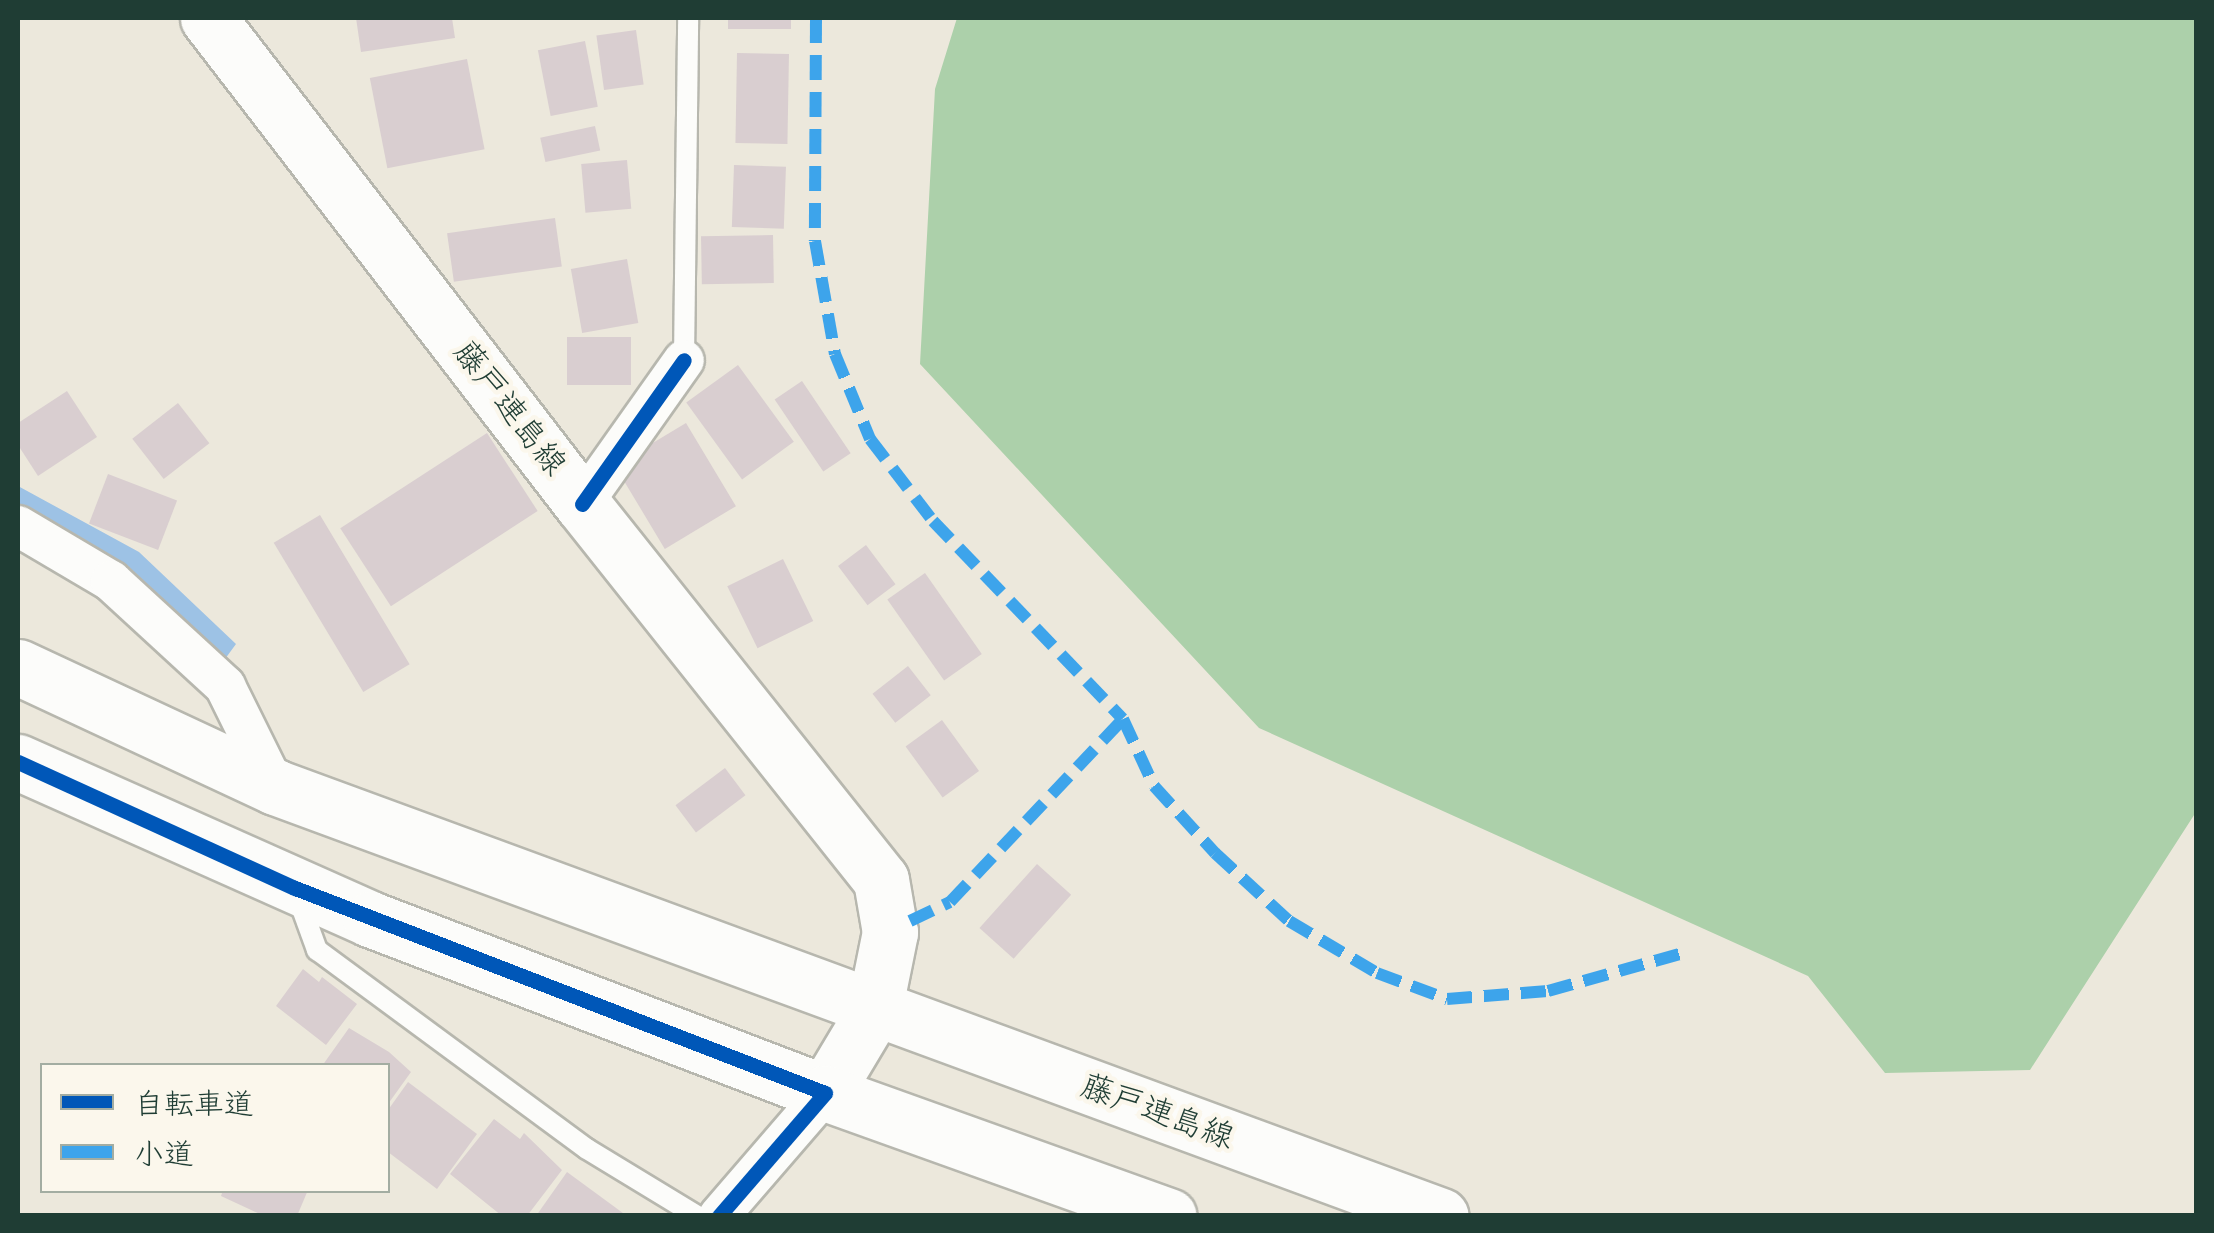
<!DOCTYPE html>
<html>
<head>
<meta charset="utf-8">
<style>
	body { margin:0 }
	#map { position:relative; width:2214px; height:1233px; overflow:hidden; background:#ece8dc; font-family:"Architects Daughter","Klee One",sans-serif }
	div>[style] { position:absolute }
	.forest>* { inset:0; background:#acd0aa }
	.water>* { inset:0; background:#9dc2e5 }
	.building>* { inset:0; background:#d9ced0; transform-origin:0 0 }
	.roads { filter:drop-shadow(2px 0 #b7b7ae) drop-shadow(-2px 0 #b7b7ae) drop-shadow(0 2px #b7b7ae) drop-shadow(0 -2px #b7b7ae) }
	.lane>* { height:20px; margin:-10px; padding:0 10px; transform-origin:10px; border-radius:10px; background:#fcfcfa }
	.street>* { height:40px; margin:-20px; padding:0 20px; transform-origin:20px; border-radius:20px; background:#fcfcfa }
	.secondary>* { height:55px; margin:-27.5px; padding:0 27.5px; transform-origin:27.5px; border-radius:27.5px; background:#fcfcfa }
	.quiet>* { height:12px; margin-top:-6px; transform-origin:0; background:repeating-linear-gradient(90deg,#3da4eb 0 25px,transparent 0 37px) }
	.cycleway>* { height:15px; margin:-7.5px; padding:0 7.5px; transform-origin:7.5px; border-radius:7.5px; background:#0057b8 }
	span { translate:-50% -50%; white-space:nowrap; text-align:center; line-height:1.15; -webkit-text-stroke:9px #fbf7ec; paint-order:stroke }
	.street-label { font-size:32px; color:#1f3d34 }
	.frame { position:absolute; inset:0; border:20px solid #1f3d34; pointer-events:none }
	.legend { position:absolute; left:40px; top:1063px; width:350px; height:130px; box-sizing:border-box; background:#fbf7ec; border:2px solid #a3ada2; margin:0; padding:12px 18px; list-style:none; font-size:30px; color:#1f3d34 }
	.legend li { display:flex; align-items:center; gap:20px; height:50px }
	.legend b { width:50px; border:2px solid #a3ada2 }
</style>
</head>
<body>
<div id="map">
	<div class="forest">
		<div style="clip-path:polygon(957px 18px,2196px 18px,2196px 812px,2030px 1070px,1885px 1073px,1808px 976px,1259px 728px,920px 364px,935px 89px)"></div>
	</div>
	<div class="water">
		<div style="clip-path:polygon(18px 486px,139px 552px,236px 644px,225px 659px,128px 566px,18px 506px)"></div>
	</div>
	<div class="building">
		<div style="clip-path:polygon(356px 18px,452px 18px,455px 38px,361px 52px)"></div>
		<div style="left:728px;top:18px;width:63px;height:11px"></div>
		<div style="left:636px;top:30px;width:55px;height:40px;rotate:82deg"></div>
		<div style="left:585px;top:41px;width:67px;height:48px;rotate:79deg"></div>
		<div style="left:737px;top:53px;width:52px;height:90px;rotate:1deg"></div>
		<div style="left:467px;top:59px;width:92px;height:99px;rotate:79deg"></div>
		<div style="left:595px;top:126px;width:25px;height:56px;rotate:78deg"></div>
		<div style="left:627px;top:160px;width:49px;height:46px;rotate:85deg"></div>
		<div style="left:734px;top:165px;width:52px;height:62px;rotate:2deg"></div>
		<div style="left:555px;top:218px;width:49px;height:109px;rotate:82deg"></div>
		<div style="left:773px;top:235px;width:48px;height:72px;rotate:89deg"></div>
		<div style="left:627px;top:259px;width:65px;height:57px;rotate:80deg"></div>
		<div style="left:631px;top:337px;width:48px;height:64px;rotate:90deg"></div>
		<div style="left:738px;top:365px;width:95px;height:64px;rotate:54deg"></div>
		<div style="left:802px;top:381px;width:87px;height:33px;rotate:56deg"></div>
		<div style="clip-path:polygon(67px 391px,97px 437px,38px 476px,18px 445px,18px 423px)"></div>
		<div style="left:178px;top:403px;width:51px;height:58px;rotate:52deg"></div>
		<div style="left:686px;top:423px;width:97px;height:83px;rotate:59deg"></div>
		<div style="left:487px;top:433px;width:93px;height:175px;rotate:57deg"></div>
		<div style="left:108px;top:474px;width:74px;height:53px;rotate:21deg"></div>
		<div style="left:320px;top:515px;width:174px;height:54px;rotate:59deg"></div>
		<div style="left:866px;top:545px;width:49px;height:35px;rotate:53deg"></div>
		<div style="left:783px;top:559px;width:69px;height:62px;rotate:64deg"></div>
		<div style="left:925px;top:573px;width:99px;height:46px;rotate:55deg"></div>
		<div style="left:908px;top:666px;width:37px;height:45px;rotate:52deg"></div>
		<div style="left:942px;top:720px;width:63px;height:45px;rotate:54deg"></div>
		<div style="left:725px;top:768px;width:34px;height:62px;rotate:53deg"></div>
		<div style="left:1037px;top:864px;width:46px;height:86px;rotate:42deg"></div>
		<div style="clip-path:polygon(303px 969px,319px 982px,322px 977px,357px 1004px,326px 1045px,276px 1006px)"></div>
		<div style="clip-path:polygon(349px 1028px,389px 1052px,411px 1072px,388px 1104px,388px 1066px,322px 1066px)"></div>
		<div style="clip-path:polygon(408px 1082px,477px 1134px,437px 1189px,388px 1152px,388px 1110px)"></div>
		<div style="clip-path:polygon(494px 1119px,520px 1139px,524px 1133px,562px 1170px,527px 1216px,502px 1216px,450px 1174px)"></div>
		<div style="clip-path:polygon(567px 1172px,627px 1216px,536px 1216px)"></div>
		<div style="clip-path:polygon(223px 1190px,308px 1190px,297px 1216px,264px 1216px,221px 1196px)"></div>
	</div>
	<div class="roads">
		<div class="lane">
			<div style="left:684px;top:360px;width:342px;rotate:-89.3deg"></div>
			<div style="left:297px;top:895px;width:59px;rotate:70deg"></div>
			<div style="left:317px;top:950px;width:335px;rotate:36.4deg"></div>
			<div style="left:587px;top:1149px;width:129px;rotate:31.3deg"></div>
		</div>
		<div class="street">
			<div style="left:582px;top:504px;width:176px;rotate:-54.7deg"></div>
			<div style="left:18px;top:526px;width:108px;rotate:30.6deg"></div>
			<div style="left:111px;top:581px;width:155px;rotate:42.6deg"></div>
			<div style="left:225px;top:686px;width:113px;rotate:63.7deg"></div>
			<div style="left:719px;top:1216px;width:162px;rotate:-49.2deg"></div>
		</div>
		<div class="secondary">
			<div style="left:208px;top:18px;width:613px;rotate:52.42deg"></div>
			<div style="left:582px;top:504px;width:480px;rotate:51.5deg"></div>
			<div style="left:881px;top:880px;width:53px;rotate:80.2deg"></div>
			<div style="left:890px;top:932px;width:81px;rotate:101.4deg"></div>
			<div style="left:874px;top:1011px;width:96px;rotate:120.9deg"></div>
			<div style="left:18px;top:667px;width:284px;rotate:25deg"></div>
			<div style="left:275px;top:787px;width:1242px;rotate:20.2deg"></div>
			<div style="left:18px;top:762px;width:385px;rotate:24deg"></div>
			<div style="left:370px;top:919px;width:487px;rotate:20.9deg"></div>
			<div style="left:825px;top:1093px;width:365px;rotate:19.7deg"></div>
		</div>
	</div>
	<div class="quiet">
		<div style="left:816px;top:18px;width:223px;rotate:90.3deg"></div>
		<div style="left:815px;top:241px;width:115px;rotate:80deg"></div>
		<div style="left:835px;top:354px;width:92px;rotate:67.6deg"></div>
		<div style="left:870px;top:439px;width:103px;rotate:52.5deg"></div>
		<div style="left:933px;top:521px;width:274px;rotate:46.2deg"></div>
		<div style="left:1123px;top:719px;width:74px;rotate:65.2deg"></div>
		<div style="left:1154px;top:786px;width:91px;rotate:47.7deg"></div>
		<div style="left:1215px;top:853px;width:100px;rotate:42.6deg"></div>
		<div style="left:1289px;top:921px;width:102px;rotate:30.6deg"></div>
		<div style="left:1377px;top:973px;width:75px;rotate:20.4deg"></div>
		<div style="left:1447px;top:999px;width:101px;rotate:-4.5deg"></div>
		<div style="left:1548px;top:991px;width:140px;rotate:-15.7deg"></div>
		<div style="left:910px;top:921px;width:44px;rotate:-25.4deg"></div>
		<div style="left:950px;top:902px;width:252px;rotate:-46.6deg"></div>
	</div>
	<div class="cycleway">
		<div style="left:582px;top:504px;width:176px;rotate:-54.7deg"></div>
		<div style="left:18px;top:762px;width:304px;rotate:24.5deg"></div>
		<div style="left:295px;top:888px;width:568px;rotate:21.15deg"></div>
		<div style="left:825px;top:1093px;width:162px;rotate:130.8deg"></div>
	</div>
	<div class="street-label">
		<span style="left:509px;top:409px;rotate:52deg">藤戸連島線</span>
		<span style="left:1157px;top:1113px;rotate:20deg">藤戸連島線</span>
	</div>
	<div class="frame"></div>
	<ul class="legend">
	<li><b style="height:12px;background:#0057b8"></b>自転車道</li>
	<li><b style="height:12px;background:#3da4eb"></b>小道</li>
	</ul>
</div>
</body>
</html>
